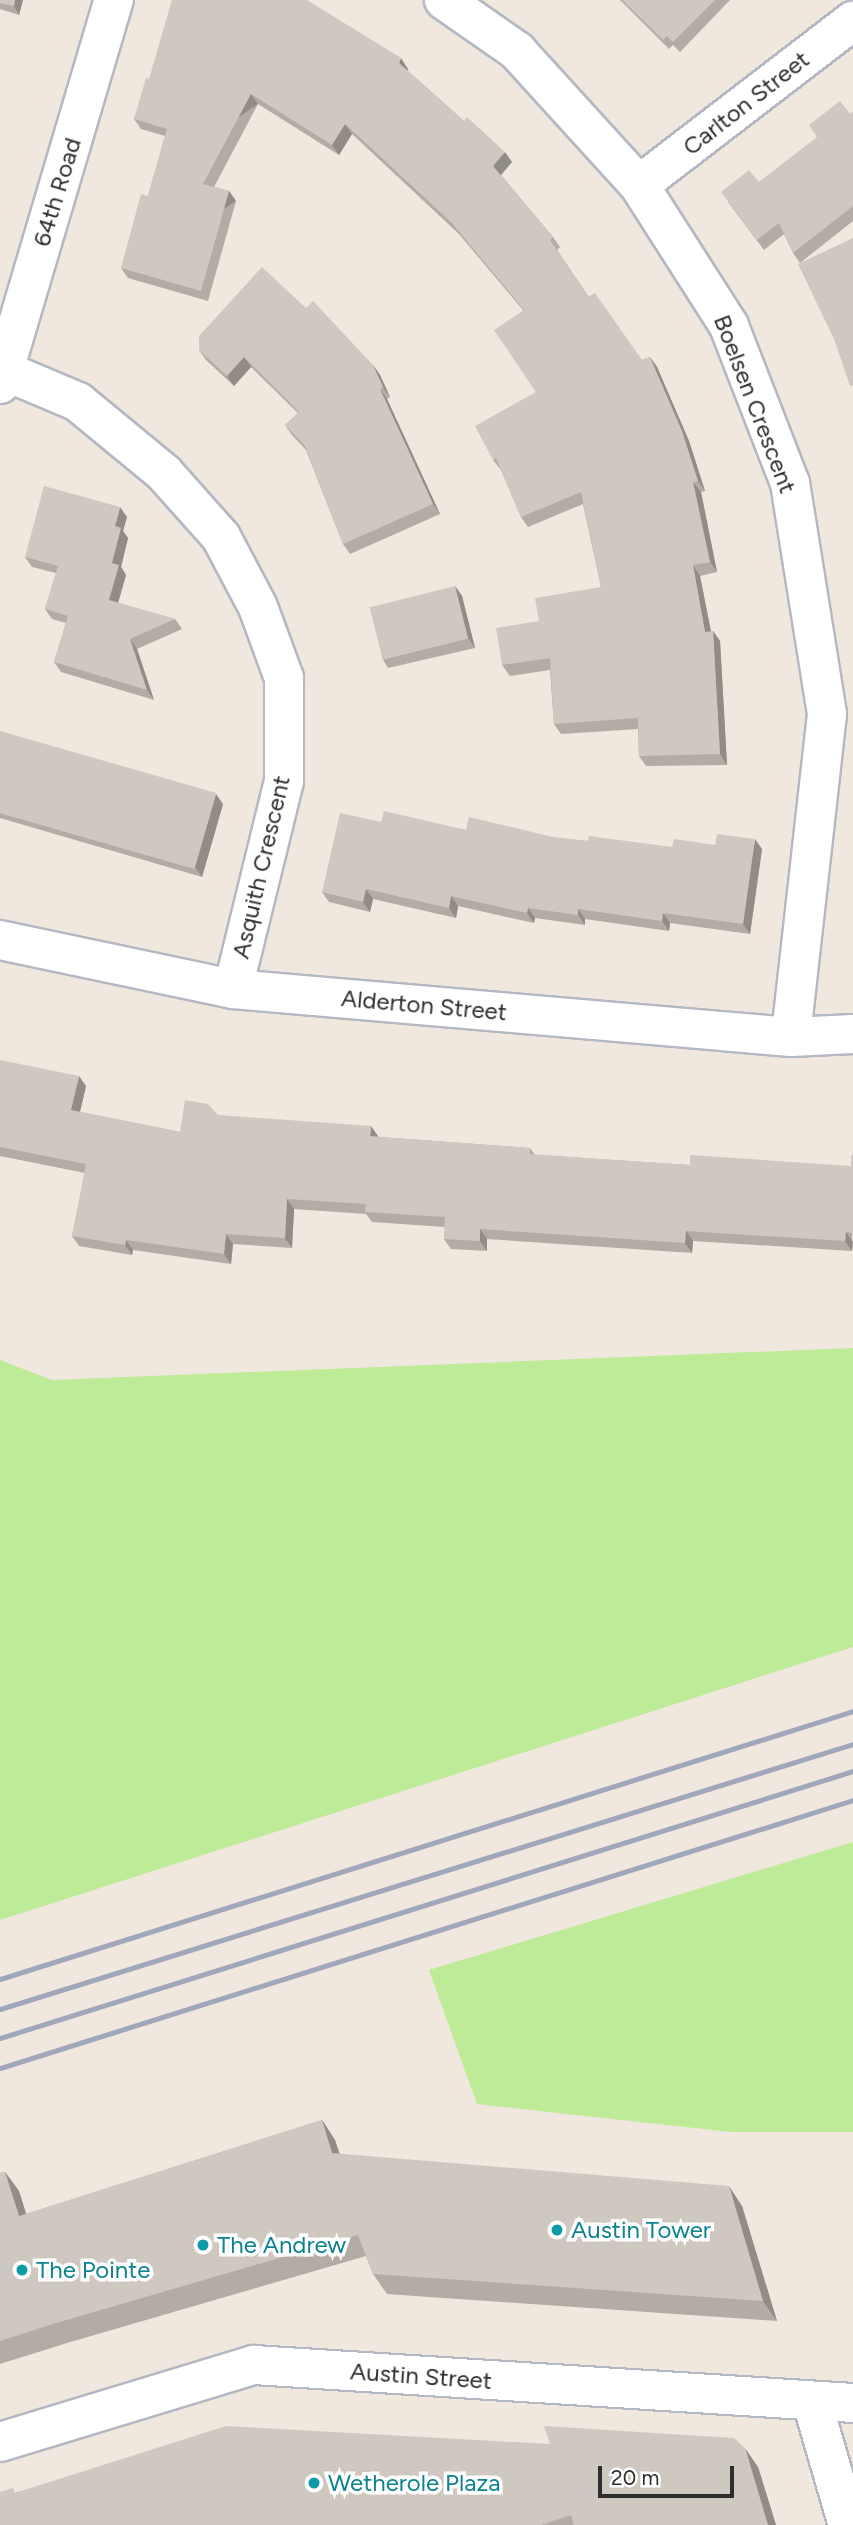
<!DOCTYPE html>
<html>
<head>
<meta charset="utf-8">
<style>
	body { margin:0 }
	#map { position:relative; width:853px; height:2525px; overflow:hidden; background:#f0e7df; font-family:Figtree,sans-serif }
	div>[style] { position:absolute }
	.green>* { inset:0; background:#beeb97 }
	.roads { filter:drop-shadow(2px 0 #b3b8c2) drop-shadow(-2px 0 #b3b8c2) drop-shadow(0 2px #b3b8c2) drop-shadow(0 -2px #b3b8c2) }
	.minor>* { height:38px; margin:-19px; padding:0 19px; transform-origin:19px; border-radius:19px; background:#fff }
	.rail>* { height:5px; margin:-2.5px; padding:0 2.5px; transform-origin:2.5px; border-radius:2.5px; background:#a1a7ba }
	.wall>* { inset:0; background:#b2aca5 }
	.shaded-wall>* { inset:0; background:#918c86; transform-origin:0 0 }
	.building>* { inset:0; background:#cfc8c0; transform-origin:0 0 }
	.dots>* { width:19px; height:19px; translate:-50% -50%; box-sizing:border-box; border:4px solid #fff; border-radius:50% }
	span { translate:-50% -50%; white-space:nowrap; text-align:center; line-height:1.15; -webkit-text-stroke:7px #fff; paint-order:stroke }
	.street-label { font-size:24px; color:#2e2e2e }
	.culture-label { font-size:24px; color:#0d838f }
	.left { translate:0 -50%; text-align:left }
	.scale { position:absolute; left:598px; top:2466px; width:136px; height:32px; box-sizing:border-box; border:4px solid #2e2e2e; border-top:0; padding-left:9px; font-size:21px; line-height:24px; white-space:nowrap; color:#2e2e2e; -webkit-text-stroke:5px #fff; paint-order:stroke }
</style>
</head>
<body>
<div id="map">
	<div class="green">
		<div style="clip-path:polygon(853px 1348px,853px 1647px,0 1920px,0 1360px,52px 1380px)"></div>
		<div style="clip-path:polygon(853px 1842px,853px 2132px,731px 2132px,477px 2104px,429px 1970px)"></div>
	</div>
	<div class="roads">
		<div class="minor">
			<div style="left:444px;top:0;width:89px;rotate:34.9deg"></div>
			<div style="left:517px;top:51px;width:181px;rotate:47.7deg"></div>
			<div style="left:639px;top:185px;width:167px;rotate:57.4deg"></div>
			<div style="left:729px;top:326px;width:168px;rotate:68.8deg"></div>
			<div style="left:790px;top:483px;width:234px;rotate:80.9deg"></div>
			<div style="left:827px;top:714px;width:325px;rotate:96.4deg"></div>
			<div style="left:639px;top:185px;width:270px;rotate:-37.5deg"></div>
			<div style="left:0;top:369px;width:85px;rotate:22.9deg"></div>
			<div style="left:78px;top:402px;width:112px;rotate:39.5deg"></div>
			<div style="left:164px;top:473px;width:86px;rotate:48.3deg"></div>
			<div style="left:221px;top:537px;width:79px;rotate:62.1deg"></div>
			<div style="left:258px;top:607px;width:76px;rotate:69.9deg"></div>
			<div style="left:284px;top:678px;width:103px;rotate:90deg"></div>
			<div style="left:284px;top:781px;width:214px;rotate:103.8deg"></div>
			<div style="left:0;top:384px;width:401px;rotate:-73.5deg"></div>
			<div style="left:0;top:940px;width:238px;rotate:11.9deg"></div>
			<div style="left:233px;top:989px;width:560px;rotate:4.92deg"></div>
			<div style="left:791px;top:1037px;width:62px;rotate:-2.8deg"></div>
			<div style="left:812px;top:2402px;width:128px;rotate:73.7deg"></div>
			<div style="left:0;top:2442px;width:265px;rotate:-16.9deg"></div>
			<div style="left:254px;top:2365px;width:600px;rotate:3.63deg"></div>
		</div>
	</div>
	<div class="rail">
		<div style="left:0;top:1979px;width:894px;rotate:-17.44deg"></div>
		<div style="left:0;top:2009px;width:893px;rotate:-17.26deg"></div>
		<div style="left:0;top:2038px;width:894px;rotate:-17.38deg"></div>
		<div style="left:0;top:2068px;width:894px;rotate:-17.44deg"></div>
	</div>
	<div class="wall">
		<div style="clip-path:polygon(0 0,23px 0,19px 15px,0 9px)"></div>
		<div style="clip-path:polygon(620px 0,730px 0,680px 52px,673px 45px,669px 49px)"></div>
		<div style="clip-path:polygon(408px 69px,407px 70px,464px 121px,512px 162px,501px 175px,553px 237px,560px 247px,557px 250px,588px 296px,642px 360px,650px 357px,657px 367px,689px 441px,705px 491px,701px 492px,717px 572px,700px 576px,711px 631px,713px 631px,720px 641px,727px 765px,646px 766px,639px 756px,638px 729px,561px 734px,554px 724px,550px 670px,510px 676px,502px 665px,539px 621px,601px 587px,583px 504px,528px 527px,521px 517px,501px 470px,493px 460px,536px 392px,523px 310px,459px 234px,352px 134px,339px 155px,258px 104px,214px 187px,229px 191px,236px 201px,208px 301px,128px 278px,121px 268px,148px 196px,165px 136px,141px 129px,134px 119px,149px 79px)"></div>
		<div style="clip-path:polygon(853px 112px,853px 221px,800px 263px,793px 253px,784px 234px,764px 250px,728px 202px,759px 182px)"></div>
		<div style="clip-path:polygon(306px 308px,373px 365px,380px 375px,390px 397px,387px 399px,440px 514px,350px 554px,343px 544px,306px 450px,292px 435px,285px 425px,298px 413px,251px 367px,234px 386px,206px 360px,199px 350px)"></div>
		<div style="clip-path:polygon(127px 517px,123px 531px,128px 538px,121px 567px,126px 575px,118px 603px,175px 619px,182px 629px,137px 649px,154px 700px,61px 672px,54px 662px,66px 623px,52px 619px,45px 609px,56px 573px,32px 567px,25px 557px)"></div>
		<div style="clip-path:polygon(455px 586px,462px 596px,475px 648px,388px 668px,382px 658px)"></div>
		<div style="clip-path:polygon(0 731px,223px 804px,202px 877px,0 818px)"></div>
		<div style="clip-path:polygon(381px 822px,588px 841px,672px 847px,715px 845px,762px 849px,750px 934px,670px 923px,669px 931px,585px 919px,585px 925px,535px 918px,534px 923px,458px 906px,456px 918px,373px 899px,370px 912px,329px 902px,322px 892px)"></div>
		<div style="clip-path:polygon(0 1060px,86px 1086px,80px 1112px,180px 1132px,218px 1115px,378px 1137px,530px 1148px,535px 1155px,690px 1165px,851px 1166px,853px 1155px,852px 1251px,693px 1241px,692px 1253px,487px 1239px,487px 1251px,451px 1249px,444px 1239px,445px 1227px,372px 1222px,366px 1214px,294px 1209px,292px 1248px,233px 1244px,231px 1264px,133px 1250px,132px 1255px,79px 1246px,72px 1236px,85px 1173px,0 1156px)"></div>
		<div style="clip-path:polygon(322px 2120px,335px 2140px,340px 2154px,742px 2206px,777px 2321px,387px 2294px,373px 2274px,366px 2256px,67px 2343px,0 2364px,0 2173px,5px 2172px,19px 2191px,26px 2214px)"></div>
		<div style="clip-path:polygon(758px 2467px,776px 2525px,0 2525px,16px 2492px)"></div>
	</div>
	<div class="shaded-wall">
		<div style="clip-path:polygon(15px 0,23px 0,19px 15px,14px 6px)"></div>
		<div style="clip-path:polygon(401px 58px,408px 69px,406px 73px,399px 63px)"></div>
		<div style="left:251px;top:94px;width:12px;height:102px;rotate:55deg"></div>
		<div style="clip-path:polygon(345px 124px,352px 134px,339px 155px,332px 145px)"></div>
		<div style="clip-path:polygon(505px 152px,512px 162px,500px 176px,493px 166px)"></div>
		<div style="left:229px;top:191px;width:12px;height:104px;rotate:55deg"></div>
		<div style="clip-path:polygon(244px 357px,251px 367px,234px 386px,227px 376px)"></div>
		<div style="clip-path:polygon(650px 357px,657px 367px,689px 441px,705px 491px,698px 481px)"></div>
		<div style="clip-path:polygon(373px 365px,380px 375px,390px 397px,383px 387px)"></div>
		<div style="clip-path:polygon(380px 389px,387px 399px,440px 514px,433px 504px)"></div>
		<div style="clip-path:polygon(693px 482px,701px 492px,717px 572px,710px 562px)"></div>
		<div style="clip-path:polygon(120px 507px,127px 517px,123px 531px,128px 538px,121px 567px,126px 575px,116px 610px,109px 600px,115px 526px)"></div>
		<div style="clip-path:polygon(693px 565px,700px 576px,713px 642px,705px 632px)"></div>
		<div style="clip-path:polygon(455px 586px,462px 596px,475px 648px,468px 638px)"></div>
		<div style="clip-path:polygon(713px 631px,720px 641px,727px 765px,720px 754px)"></div>
		<div style="clip-path:polygon(130px 639px,137px 649px,154px 700px,147px 690px)"></div>
		<div style="clip-path:polygon(216px 794px,223px 804px,202px 877px,195px 867px)"></div>
		<div style="clip-path:polygon(755px 839px,762px 849px,750px 934px,743px 924px)"></div>
		<div style="clip-path:polygon(366px 889px,373px 899px,370px 912px,363px 902px)"></div>
		<div style="clip-path:polygon(451px 896px,458px 906px,456px 918px,449px 908px)"></div>
		<div style="clip-path:polygon(528px 908px,535px 918px,534px 923px,527px 913px)"></div>
		<div style="clip-path:polygon(578px 909px,585px 919px,585px 925px,578px 915px)"></div>
		<div style="clip-path:polygon(663px 913px,670px 923px,669px 931px,662px 921px)"></div>
		<div style="clip-path:polygon(79px 1076px,86px 1086px,78px 1120px,71px 1110px)"></div>
		<div style="clip-path:polygon(371px 1126px,378px 1136px,377px 1146px,370px 1136px)"></div>
		<div style="clip-path:polygon(287px 1199px,294px 1209px,292px 1248px,285px 1238px)"></div>
		<div style="clip-path:polygon(480px 1229px,487px 1239px,487px 1251px,480px 1241px)"></div>
		<div style="clip-path:polygon(686px 1231px,693px 1241px,692px 1253px,685px 1243px)"></div>
		<div style="clip-path:polygon(846px 1232px,853px 1242px,852px 1251px,845px 1241px)"></div>
		<div style="clip-path:polygon(226px 1234px,233px 1244px,231px 1264px,224px 1254px)"></div>
		<div style="clip-path:polygon(126px 1240px,133px 1250px,132px 1255px,125px 1245px)"></div>
		<div style="clip-path:polygon(322px 2120px,335px 2140px,345px 2173px,332px 2153px)"></div>
		<div style="clip-path:polygon(5px 2172px,19px 2191px,33px 2236px,19px 2216px)"></div>
		<div style="clip-path:polygon(729px 2186px,742px 2206px,777px 2321px,763px 2301px)"></div>
		<div style="clip-path:polygon(745px 2448px,758px 2467px,776px 2525px,768px 2525px)"></div>
	</div>
	<div class="building">
		<div style="clip-path:polygon(0 0,15px 0,14px 6px,0 3px)"></div>
		<div style="clip-path:polygon(172px 0,307px 0,401px 58px,399px 63px,464px 121px,467px 117px,505px 152px,493px 166px,553px 237px,550px 240px,588px 297px,595px 293px,642px 360px,650px 357px,682px 431px,698px 481px,693px 482px,710px 562px,693px 565px,705px 632px,713px 631px,720px 754px,639px 756px,638px 718px,554px 724px,550px 658px,502px 665px,496px 628px,539px 621px,535px 598px,601px 587px,581px 492px,521px 517px,496px 458px,493px 460px,475px 426px,536px 392px,494px 330px,524px 310px,452px 223px,345px 124px,332px 145px,251px 94px,203px 184px,229px 191px,201px 291px,121px 268px,141px 194px,148px 196px,167px 129px,134px 119px,146px 78px,149px 79px)"></div>
		<div style="clip-path:polygon(622px 0,715px 0,673px 42px,667px 36px,663px 40px)"></div>
		<div style="clip-path:polygon(840px 101px,850px 114px,853px 112px,853px 206px,793px 253px,779px 223px,757px 240px,721px 192px,749px 170px,759px 182px,817px 137px,809px 125px)"></div>
		<div style="clip-path:polygon(853px 238px,853px 385px,850px 386px,834px 339px,798px 264px)"></div>
		<div style="clip-path:polygon(262px 267px,306px 308px,313px 301px,373px 365px,383px 387px,380px 389px,433px 504px,343px 544px,305px 446px,285px 425px,299px 412px,244px 357px,227px 376px,199px 350px,199px 336px)"></div>
		<div style="clip-path:polygon(44px 486px,120px 507px,115px 526px,121px 528px,112px 563px,119px 565px,109px 600px,175px 619px,130px 639px,147px 690px,54px 662px,68px 616px,45px 609px,58px 566px,25px 557px)"></div>
		<div style="left:455px;top:586px;width:54px;height:88px;rotate:76deg"></div>
		<div style="left:0;top:731px;width:225px;height:79px;rotate:16deg"></div>
		<div style="clip-path:polygon(384px 811px,466px 830px,469px 817px,553px 837px,588px 841px,589px 836px,672px 847px,674px 839px,715px 845px,717px 834px,755px 839px,743px 924px,663px 913px,662px 921px,578px 909px,578px 915px,528px 908px,527px 913px,451px 896px,449px 908px,366px 889px,363px 902px,322px 892px,340px 813px,381px 822px)"></div>
		<div style="clip-path:polygon(0 1060px,79px 1076px,71px 1110px,180px 1132px,185px 1100px,208px 1104px,218px 1115px,371px 1126px,370px 1136px,530px 1148px,530px 1154px,690px 1165px,690px 1155px,851px 1166px,851px 1155px,853px 1155px,853px 1233px,846px 1232px,845px 1241px,686px 1231px,685px 1243px,480px 1229px,480px 1241px,444px 1239px,445px 1217px,365px 1212px,366px 1204px,287px 1199px,285px 1238px,226px 1234px,224px 1254px,126px 1240px,125px 1245px,72px 1236px,86px 1164px,0 1147px)"></div>
		<div style="clip-path:polygon(322px 2120px,332px 2153px,729px 2186px,763px 2301px,373px 2274px,358px 2235px,53px 2324px,0 2341px,0 2173px,5px 2172px,19px 2216px)"></div>
		<div style="clip-path:polygon(226px 2426px,550px 2444px,544px 2426px,734px 2438px,745px 2448px,768px 2525px,574px 2525px,571px 2515px,541px 2525px,0 2525px,0 2492px,13px 2488px,15px 2493px)"></div>
	</div>
	<div class="dots">
		<div style="left:557px;top:2230px;background:#0f9aa8"></div>
		<div style="left:203px;top:2245px;background:#0f9aa8"></div>
		<div style="left:22px;top:2270px;background:#0f9aa8"></div>
		<div style="left:314px;top:2483px;background:#0f9aa8"></div>
	</div>
	<div class="street-label">
		<span style="left:746px;top:103px;rotate:-38deg">Carlton Street</span>
		<span style="left:57px;top:192px;rotate:-73deg">64th Road</span>
		<span style="left:755px;top:404px;rotate:69deg">Boelsen Crescent</span>
		<span style="left:261px;top:867px;rotate:-77deg">Asquith Crescent</span>
		<span style="left:424px;top:1005px;rotate:5deg">Alderton Street</span>
		<span style="left:421px;top:2376px;rotate:4deg">Austin Street</span>
	</div>
	<div class="culture-label">
		<span class="left" style="left:571px;top:2230px">Austin Tower</span>
		<span class="left" style="left:217px;top:2245px">The Andrew</span>
		<span class="left" style="left:36px;top:2270px">The Pointe</span>
		<span class="left" style="left:328px;top:2483px">Wetherole Plaza</span>
	</div>
	<div class="scale">20 m</div>
</div>
</body>
</html>
